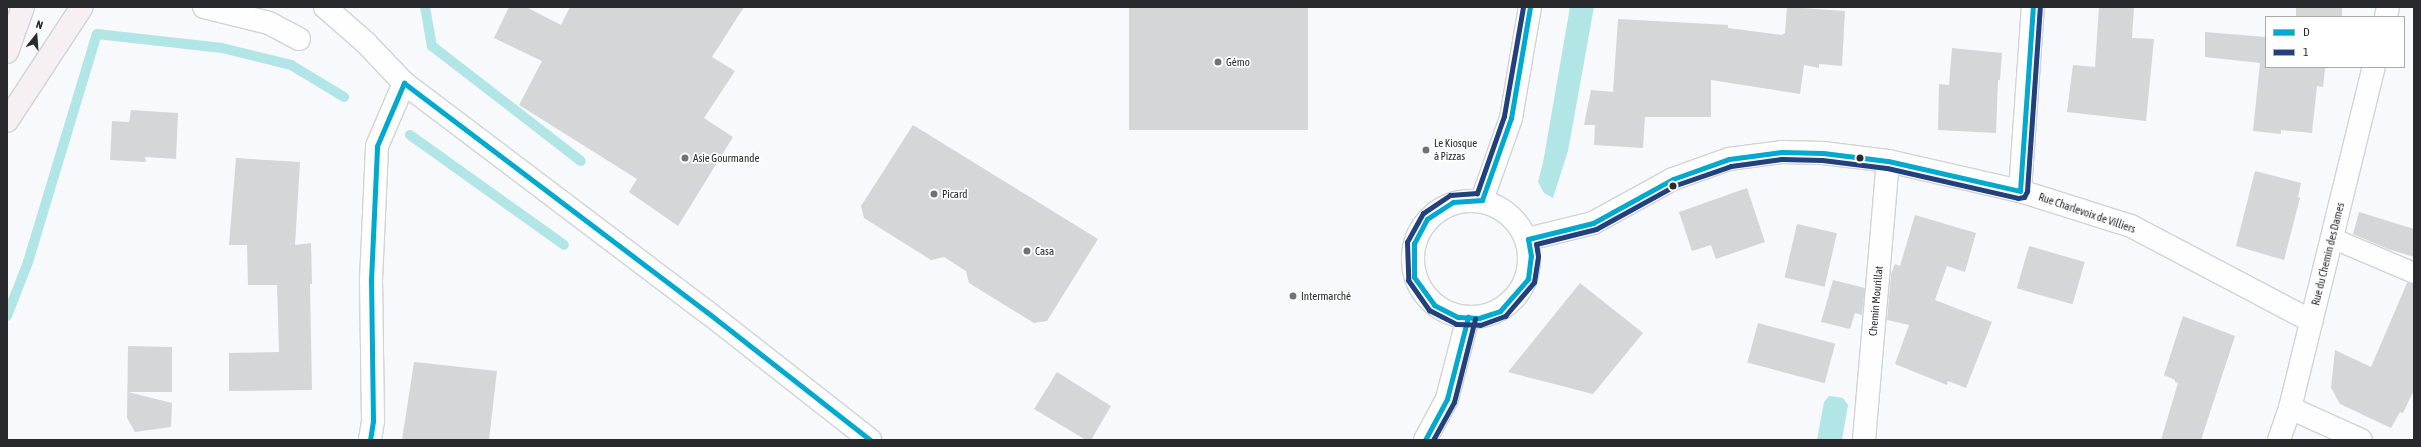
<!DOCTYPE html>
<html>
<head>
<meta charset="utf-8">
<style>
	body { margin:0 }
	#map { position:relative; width:2421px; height:447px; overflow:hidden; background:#f7f9fc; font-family:"Asap Condensed",sans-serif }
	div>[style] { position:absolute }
	.water>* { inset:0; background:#b2e5e5 }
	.stream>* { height:10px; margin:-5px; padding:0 5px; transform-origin:5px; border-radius:5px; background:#b2e5e5 }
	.building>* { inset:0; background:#d4d6d8; transform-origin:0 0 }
	.roads { filter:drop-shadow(1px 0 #d2d3d6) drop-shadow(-1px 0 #d2d3d6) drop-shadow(0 1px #d2d3d6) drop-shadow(0 -1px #d2d3d6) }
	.service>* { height:20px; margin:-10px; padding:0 10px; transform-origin:10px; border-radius:10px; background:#fefeff }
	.minor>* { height:22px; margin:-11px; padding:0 11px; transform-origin:11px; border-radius:11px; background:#fefeff }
	.minor>.ring { margin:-11px; padding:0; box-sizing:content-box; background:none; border:22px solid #fefeff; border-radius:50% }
	.tertiary>* { height:22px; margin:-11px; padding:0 11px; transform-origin:11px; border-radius:11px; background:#fefeff }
	.primary>* { height:22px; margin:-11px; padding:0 11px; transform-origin:11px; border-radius:11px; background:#f7f0f3 }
	.bus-1>* { height:5px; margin:-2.5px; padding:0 2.5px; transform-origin:2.5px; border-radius:2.5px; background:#00a9ce }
	.bus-2>* { height:5px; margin:-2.5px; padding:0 2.5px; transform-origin:2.5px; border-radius:2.5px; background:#22407c }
	.dots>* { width:11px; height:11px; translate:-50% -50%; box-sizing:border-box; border:2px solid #fff; border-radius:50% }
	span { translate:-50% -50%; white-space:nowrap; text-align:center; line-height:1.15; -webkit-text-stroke:3.5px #fff; paint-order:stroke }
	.poi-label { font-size:11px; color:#292a2d }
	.left { translate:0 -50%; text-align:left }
	.street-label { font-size:11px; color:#292a2d }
	.frame { position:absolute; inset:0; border:8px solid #292a2d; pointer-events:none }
	.legend { position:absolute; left:2265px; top:16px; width:140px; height:52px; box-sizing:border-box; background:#fff; border:1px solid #a9aaab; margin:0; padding:5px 7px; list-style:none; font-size:12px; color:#292a2d }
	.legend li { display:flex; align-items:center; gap:8px; height:20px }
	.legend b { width:20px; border:1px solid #a9aaab }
	.north { position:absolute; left:16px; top:16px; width:40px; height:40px; -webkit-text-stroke:3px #fff; paint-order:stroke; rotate:17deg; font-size:11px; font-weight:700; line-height:16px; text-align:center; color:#292a2d }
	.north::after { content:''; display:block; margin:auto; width:14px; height:18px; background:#292a2d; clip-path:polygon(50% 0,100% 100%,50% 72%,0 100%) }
</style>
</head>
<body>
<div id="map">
	<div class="water">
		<div style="clip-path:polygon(1570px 7px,1594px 7px,1568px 151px,1553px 198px,1544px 193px,1538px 182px,1543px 163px)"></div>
		<div style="clip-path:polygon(1829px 396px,1843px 398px,1848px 405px,1842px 440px,1817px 440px,1824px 402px)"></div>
	</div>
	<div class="stream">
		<div style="left:425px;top:7px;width:40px;rotate:80deg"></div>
		<div style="left:432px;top:46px;width:188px;rotate:37.7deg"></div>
		<div style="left:410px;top:135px;width:189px;rotate:35.5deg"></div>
		<div style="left:7px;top:316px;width:58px;rotate:-68.7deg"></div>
		<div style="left:28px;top:262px;width:238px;rotate:-73.2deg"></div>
		<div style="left:97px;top:34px;width:126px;rotate:6.4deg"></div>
		<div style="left:222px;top:48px;width:71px;rotate:13.8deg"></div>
		<div style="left:291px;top:65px;width:62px;rotate:31.1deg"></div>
	</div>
	<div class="building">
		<div style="clip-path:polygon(509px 7px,526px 7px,561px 25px,570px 7px,744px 7px,712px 57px,735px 71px,704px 118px,733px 137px,678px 226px,629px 192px,637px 179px,519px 105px,542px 61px,494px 38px)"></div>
		<div style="left:1129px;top:7px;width:179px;height:123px"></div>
		<div style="clip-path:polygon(1787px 7px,1845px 11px,1842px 66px,1819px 64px,1819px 68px,1804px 65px,1800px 94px,1711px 80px,1711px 117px,1645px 117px,1643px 148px,1594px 145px,1595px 125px,1584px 125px,1591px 90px,1613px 92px,1618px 19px,1728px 25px,1728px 28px,1782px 35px,1785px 33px)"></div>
		<div style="clip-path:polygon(2099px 7px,2134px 7px,2132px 38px,2154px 39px,2146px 121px,2067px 112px,2073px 65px,2095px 67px)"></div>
		<div style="left:2296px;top:7px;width:46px;height:10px"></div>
		<div style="clip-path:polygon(2205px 32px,2266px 37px,2266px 67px,2328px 67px,2325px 69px,2323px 87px,2317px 86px,2312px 133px,2281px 130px,2281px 134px,2253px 131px,2260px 63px,2205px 57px)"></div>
		<div style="clip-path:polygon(1952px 48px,2002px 53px,2000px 80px,1998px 80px,1996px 133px,1938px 130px,1939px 84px,1949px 85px)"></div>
		<div style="clip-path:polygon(131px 110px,178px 113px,176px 159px,145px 157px,146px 162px,110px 160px,112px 121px,129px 122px)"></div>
		<div style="clip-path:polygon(913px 125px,1098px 239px,1047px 321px,1034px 323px,969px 283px,966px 271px,944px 257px,931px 260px,864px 218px,861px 206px)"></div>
		<div style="clip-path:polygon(236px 158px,300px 162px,295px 245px,311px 243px,312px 284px,310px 284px,312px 390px,229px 391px,229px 353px,279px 352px,277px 285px,248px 285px,247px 245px,229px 245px)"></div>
		<div style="clip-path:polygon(2255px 171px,2301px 183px,2298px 197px,2300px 198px,2284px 260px,2236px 246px)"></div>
		<div style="clip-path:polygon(1747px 188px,1765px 242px,1716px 259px,1711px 245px,1692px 251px,1679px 212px)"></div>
		<div style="clip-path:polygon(2359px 212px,2414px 229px,2414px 257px,2388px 249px,2353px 234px)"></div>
		<div style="clip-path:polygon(1915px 215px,1976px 233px,1965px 272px,1947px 266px,1935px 300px,1992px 322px,1966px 388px,1948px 381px,1947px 385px,1895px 364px,1909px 325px,1887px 320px,1891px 274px,1895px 264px,1900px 266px)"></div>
		<div style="left:1797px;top:224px;width:41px;height:55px;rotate:13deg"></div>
		<div style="left:2029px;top:246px;width:58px;height:44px;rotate:16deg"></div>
		<div style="clip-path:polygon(1833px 280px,1865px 288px,1862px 315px,1855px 313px,1850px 329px,1821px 322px)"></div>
		<div style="clip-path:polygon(1580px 283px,1643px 333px,1593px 394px,1508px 372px)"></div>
		<div style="clip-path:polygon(2407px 283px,2414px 284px,2414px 390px,2403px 413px,2400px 412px,2391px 428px,2340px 404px,2331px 388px,2335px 350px,2371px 367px)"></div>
		<div style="clip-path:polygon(2183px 316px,2235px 336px,2201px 440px,2161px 440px,2178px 383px,2175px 382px,2175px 380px,2164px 375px)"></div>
		<div style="left:1758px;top:323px;width:80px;height:41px;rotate:15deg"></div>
		<div style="clip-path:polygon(128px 346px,172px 347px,172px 392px,128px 392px,172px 403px,171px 427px,135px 432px,127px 418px)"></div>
		<div style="clip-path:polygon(414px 362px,497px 371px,489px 440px,402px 440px)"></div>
		<div style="clip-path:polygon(1057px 372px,1111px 406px,1091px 440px,1086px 440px,1034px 409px)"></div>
	</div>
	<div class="roads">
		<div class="service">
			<div style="left:2332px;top:238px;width:89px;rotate:23.1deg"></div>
		</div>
		<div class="minor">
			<div style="left:204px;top:7px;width:67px;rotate:13.8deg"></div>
			<div style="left:269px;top:23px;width:34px;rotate:28deg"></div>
			<div style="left:2386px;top:17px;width:10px;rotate:-79deg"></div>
			<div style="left:2020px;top:191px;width:184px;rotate:-86deg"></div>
			<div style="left:1482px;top:200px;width:87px;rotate:-70.5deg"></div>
			<div style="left:1511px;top:118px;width:113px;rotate:-80.3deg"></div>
			<div class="ring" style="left:1413px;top:201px;width:94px;height:94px"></div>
			<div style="left:1528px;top:239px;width:67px;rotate:-13.8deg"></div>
			<div style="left:1593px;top:223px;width:91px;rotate:-28.8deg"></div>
			<div style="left:1673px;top:179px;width:59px;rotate:-19.7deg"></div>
			<div style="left:1729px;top:159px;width:53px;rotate:-7.5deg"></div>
			<div style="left:1782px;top:152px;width:41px;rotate:1.4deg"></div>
			<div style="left:1823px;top:153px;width:65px;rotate:7deg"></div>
			<div style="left:1888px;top:161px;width:135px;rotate:12.8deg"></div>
			<div style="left:2020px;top:191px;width:116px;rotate:17.5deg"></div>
			<div style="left:2131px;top:226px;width:204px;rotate:27.8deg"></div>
			<div style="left:2290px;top:408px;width:78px;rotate:24.3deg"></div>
			<div style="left:1425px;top:440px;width:47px;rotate:-61.8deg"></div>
			<div style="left:1447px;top:399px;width:85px;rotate:-75.6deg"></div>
			<div style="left:1864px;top:440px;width:280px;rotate:-85.1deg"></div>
			<div style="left:2279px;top:440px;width:34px;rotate:-71deg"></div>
			<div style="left:2290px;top:408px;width:351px;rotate:-76.2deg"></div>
		</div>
		<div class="tertiary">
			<div style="left:325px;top:7px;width:55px;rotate:41.3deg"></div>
			<div style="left:366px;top:43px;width:55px;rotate:46.5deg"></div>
			<div style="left:404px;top:83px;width:380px;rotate:37.1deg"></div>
			<div style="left:707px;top:312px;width:207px;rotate:38.1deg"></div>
			<div style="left:370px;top:440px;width:19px;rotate:-81deg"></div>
			<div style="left:373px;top:421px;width:141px;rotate:-90.8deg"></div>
			<div style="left:371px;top:280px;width:134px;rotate:-87.4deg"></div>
			<div style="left:377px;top:146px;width:69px;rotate:-66.8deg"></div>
		</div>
		<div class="primary">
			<div style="left:7px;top:52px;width:48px;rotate:-70.4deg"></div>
			<div style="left:7px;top:121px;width:136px;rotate:-56.7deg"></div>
		</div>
	</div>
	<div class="bus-1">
		<div style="left:1530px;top:7px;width:113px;rotate:99.7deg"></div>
		<div style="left:1511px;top:118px;width:87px;rotate:109.5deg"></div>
		<div style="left:1482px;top:200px;width:29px;rotate:176deg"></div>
		<div style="left:1453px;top:202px;width:31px;rotate:147deg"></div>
		<div style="left:1427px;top:219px;width:27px;rotate:118deg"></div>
		<div style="left:1414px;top:243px;width:34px;rotate:90deg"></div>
		<div style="left:1414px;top:277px;width:34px;rotate:54deg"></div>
		<div style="left:1434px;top:305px;width:27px;rotate:27deg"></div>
		<div style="left:1458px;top:317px;width:21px;rotate:3deg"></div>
		<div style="left:1479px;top:318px;width:22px;rotate:-18deg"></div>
		<div style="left:1500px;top:311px;width:43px;rotate:-48.8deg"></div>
		<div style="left:1528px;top:279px;width:23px;rotate:-83deg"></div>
		<div style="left:1531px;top:256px;width:17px;rotate:-100deg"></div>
		<div style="left:1528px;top:239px;width:67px;rotate:-13.8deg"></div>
		<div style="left:1593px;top:223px;width:91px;rotate:-28.8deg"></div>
		<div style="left:1673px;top:179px;width:59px;rotate:-19.7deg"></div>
		<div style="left:1729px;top:159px;width:53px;rotate:-7.5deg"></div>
		<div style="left:1782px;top:152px;width:41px;rotate:1.4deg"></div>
		<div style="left:1823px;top:153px;width:65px;rotate:7deg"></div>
		<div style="left:1888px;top:161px;width:135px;rotate:12.8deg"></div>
		<div style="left:2020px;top:191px;width:184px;rotate:-86deg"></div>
		<div style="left:370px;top:440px;width:19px;rotate:-81deg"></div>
		<div style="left:373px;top:421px;width:141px;rotate:-90.8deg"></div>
		<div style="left:371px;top:280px;width:134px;rotate:-87.4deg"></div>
		<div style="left:377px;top:146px;width:69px;rotate:-66.8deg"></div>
		<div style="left:404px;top:83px;width:380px;rotate:37.1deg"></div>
		<div style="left:707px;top:312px;width:207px;rotate:38.1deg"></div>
		<div style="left:1425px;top:440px;width:47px;rotate:-61.8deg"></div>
		<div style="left:1447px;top:399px;width:85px;rotate:-75.6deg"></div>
	</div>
	<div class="bus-2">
		<div style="left:1523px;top:7px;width:111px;rotate:99.9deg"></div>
		<div style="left:1504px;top:116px;width:82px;rotate:109.3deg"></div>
		<div style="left:1477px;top:193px;width:27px;rotate:176deg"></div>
		<div style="left:1450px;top:195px;width:32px;rotate:146deg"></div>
		<div style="left:1423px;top:213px;width:33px;rotate:119deg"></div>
		<div style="left:1407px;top:242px;width:38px;rotate:88deg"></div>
		<div style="left:1408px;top:280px;width:37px;rotate:55deg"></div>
		<div style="left:1429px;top:310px;width:30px;rotate:27deg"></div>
		<div style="left:1456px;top:324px;width:24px;rotate:2deg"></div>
		<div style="left:1480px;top:325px;width:27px;rotate:-20deg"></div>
		<div style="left:1505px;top:316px;width:45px;rotate:-49.5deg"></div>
		<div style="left:1534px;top:282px;width:26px;rotate:-81deg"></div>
		<div style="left:1538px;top:256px;width:12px;rotate:-99deg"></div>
		<div style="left:1536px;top:244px;width:62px;rotate:-14deg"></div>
		<div style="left:1596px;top:229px;width:91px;rotate:-28.8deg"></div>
		<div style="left:1676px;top:185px;width:58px;rotate:-19.1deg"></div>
		<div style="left:1731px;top:166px;width:51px;rotate:-7.8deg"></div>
		<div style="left:1782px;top:159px;width:40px;rotate:1.4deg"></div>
		<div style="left:1822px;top:160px;width:65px;rotate:7deg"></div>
		<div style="left:1887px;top:168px;width:134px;rotate:12.9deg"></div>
		<div style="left:2018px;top:198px;width:6px;rotate:-9deg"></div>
		<div style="left:2024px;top:197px;width:7px;rotate:-63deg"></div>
		<div style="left:2027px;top:191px;width:184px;rotate:-86deg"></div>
		<div style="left:1433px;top:440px;width:43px;rotate:-61.1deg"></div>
		<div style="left:1454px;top:402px;width:86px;rotate:-75.8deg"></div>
	</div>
	<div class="dots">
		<div style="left:1218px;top:62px;background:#717275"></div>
		<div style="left:1426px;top:150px;background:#717275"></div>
		<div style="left:685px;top:158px;background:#717275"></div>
		<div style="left:1860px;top:158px;background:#292a2d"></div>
		<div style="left:1673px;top:186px;background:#292a2d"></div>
		<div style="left:934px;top:194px;background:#717275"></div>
		<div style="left:1027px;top:251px;background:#717275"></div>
		<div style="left:1293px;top:296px;background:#717275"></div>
	</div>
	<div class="poi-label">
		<span class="left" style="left:1226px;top:62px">Gémo</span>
		<span class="left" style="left:1434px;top:150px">Le Kiosque<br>à Pizzas</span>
		<span class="left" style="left:693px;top:158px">Asie Gourmande</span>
		<span class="left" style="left:942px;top:194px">Picard</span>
		<span class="left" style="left:1035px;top:251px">Casa</span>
		<span class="left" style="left:1301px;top:296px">Intermarché</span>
	</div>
	<div class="street-label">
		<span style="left:2087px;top:213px;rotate:19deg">Rue Charlevoix de Villiers</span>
		<span style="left:2328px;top:254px;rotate:-76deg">Rue du Chemin des Dames</span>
		<span style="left:1876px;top:301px;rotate:-85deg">Chemin Mourillat</span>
	</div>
	<div class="frame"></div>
	<ul class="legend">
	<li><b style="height:5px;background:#00a9ce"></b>D</li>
	<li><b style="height:5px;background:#22407c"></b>1</li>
	</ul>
	<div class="north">N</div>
</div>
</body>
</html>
